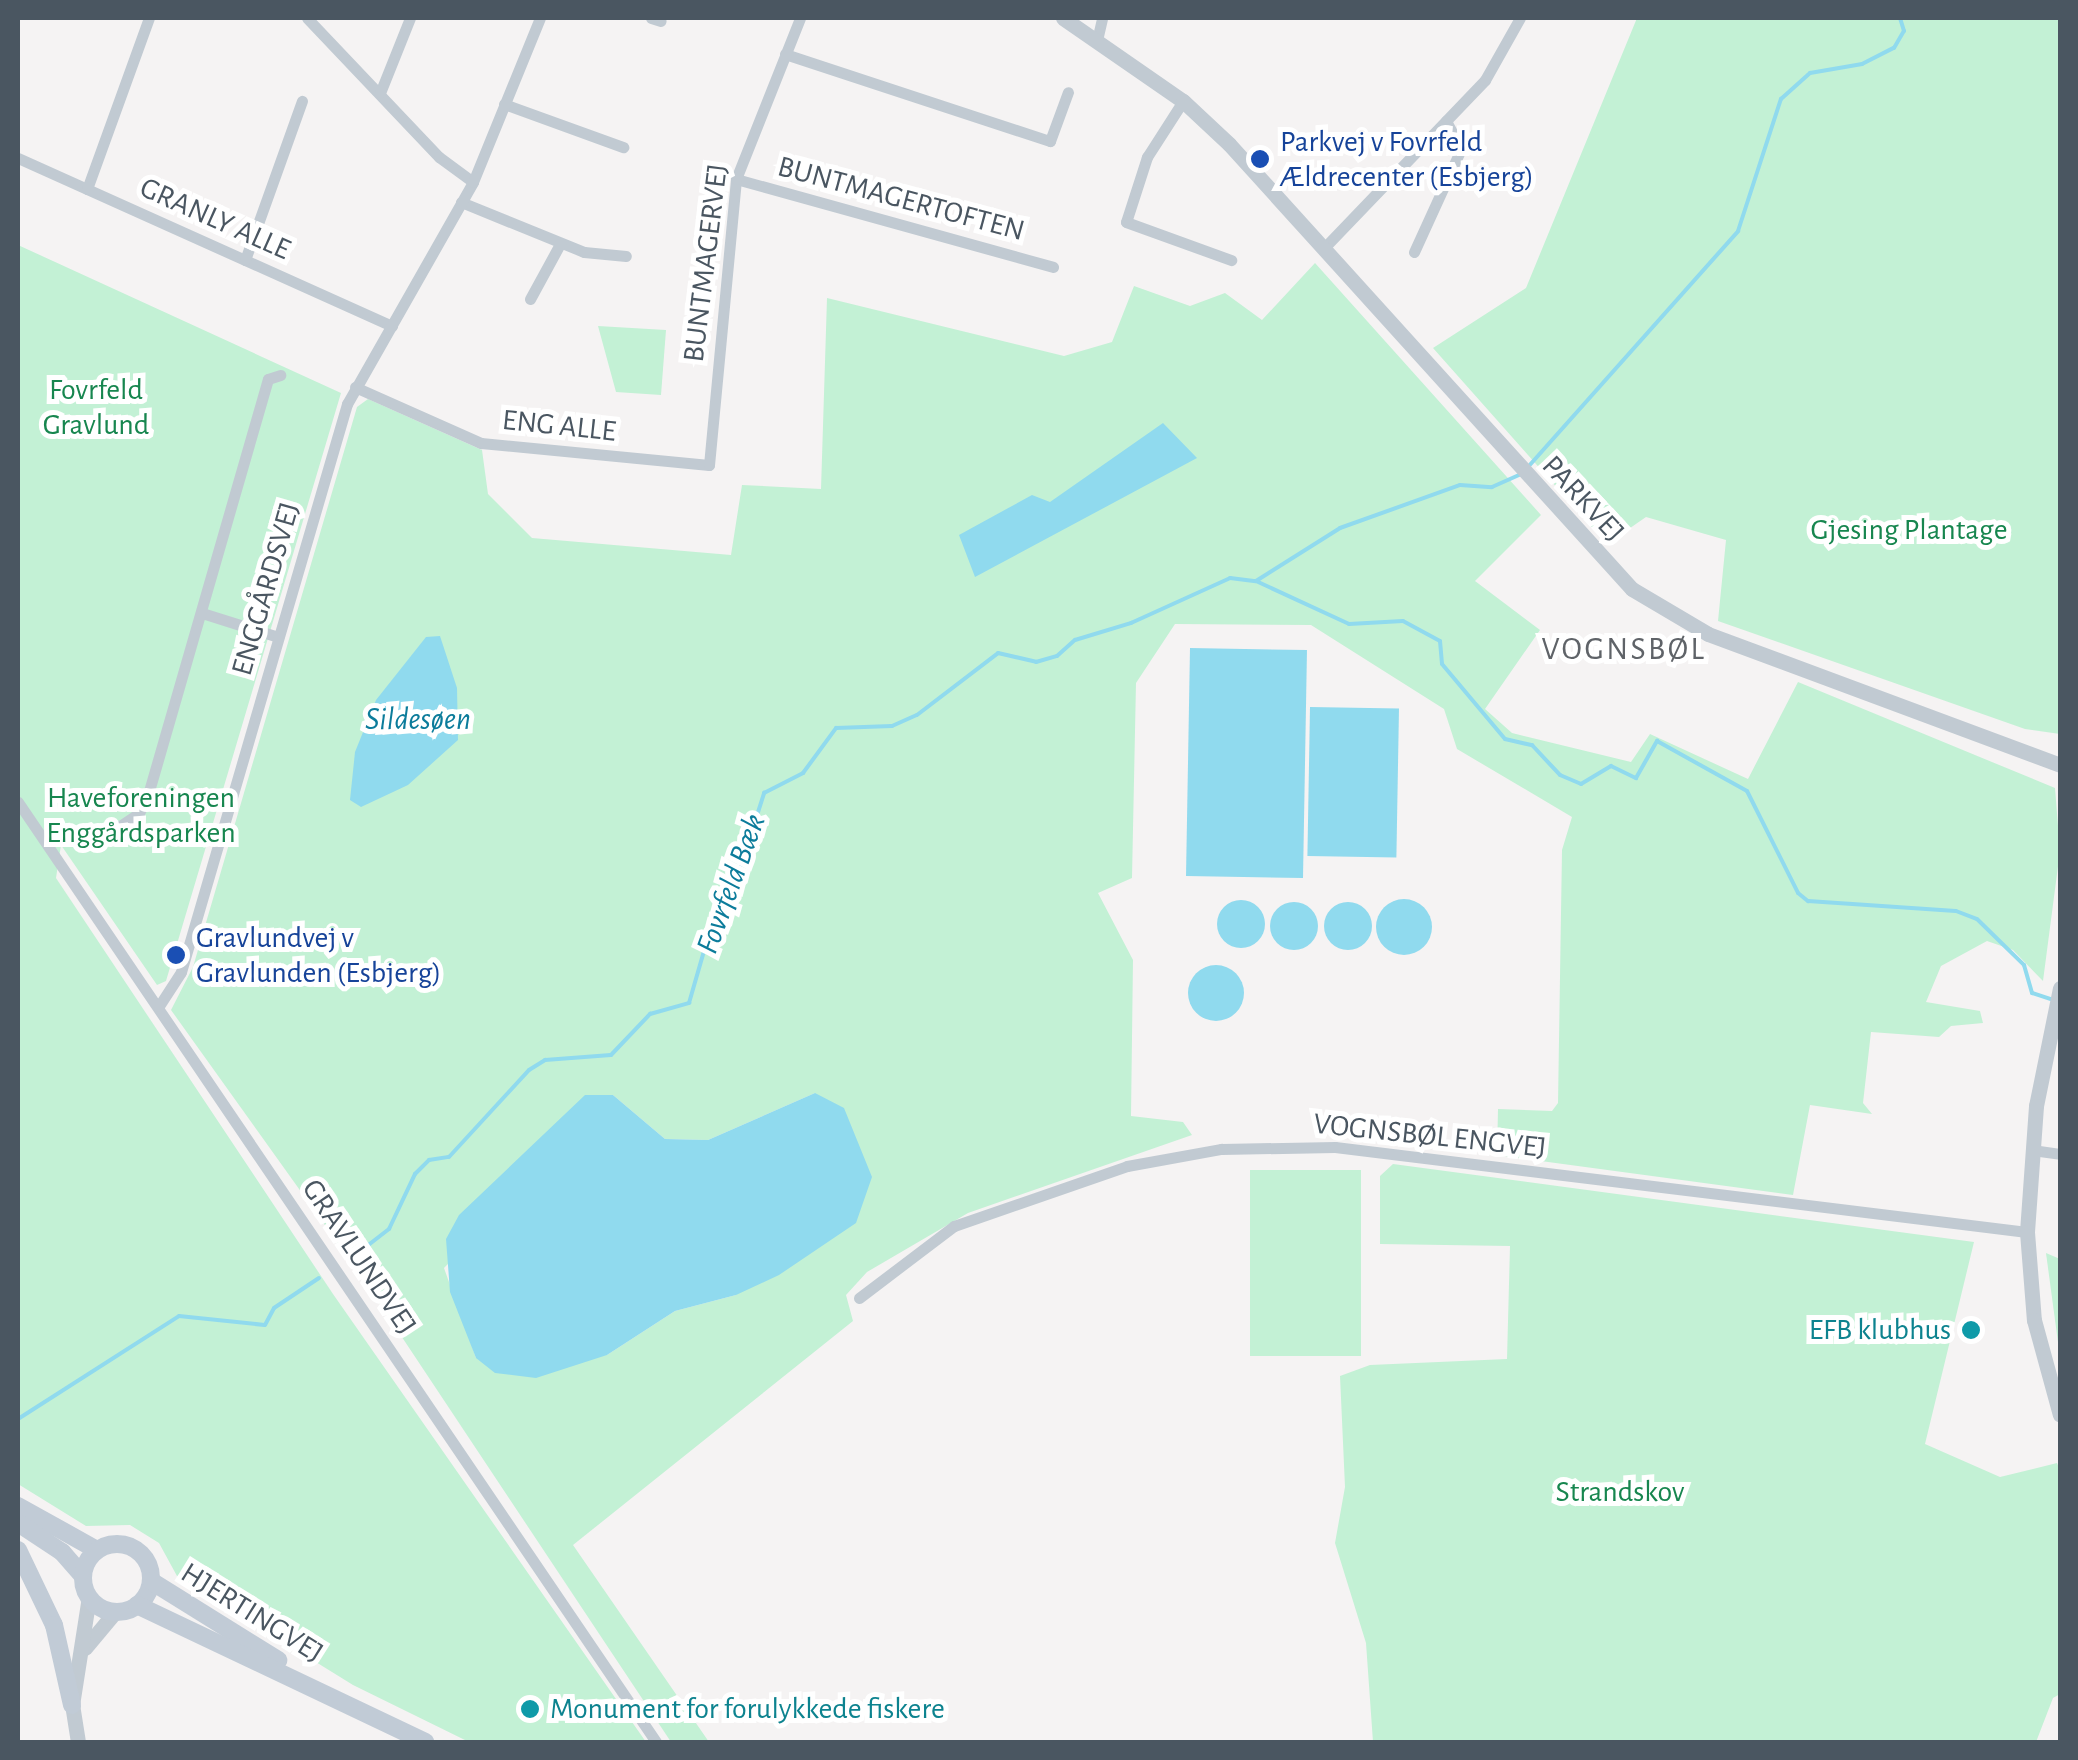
<!DOCTYPE html>
<html>
<head>
<meta charset="utf-8">
<style>
	body { margin:0 }
	#map { position:relative; width:2078px; height:1760px; overflow:hidden; background:#f5f3f3; font-family:"Alegreya Sans",sans-serif }
	div>[style] { position:absolute }
	.green>* { inset:0; background:#c3f1d5; transform-origin:0 0 }
	.water>* { inset:0; background:#90daee; transform-origin:0 0 }
	.round { border-radius:50% }
	.stream>* { height:4px; margin:-2px; padding:0 2px; transform-origin:2px; border-radius:2px; background:#90daee }
	.minor>* { height:11px; margin:-5.5px; padding:0 5.5px; transform-origin:5.5px; border-radius:5.5px; background:#c1cad2 }
	.tertiary>* { height:15px; margin:-7.5px; padding:0 7.5px; transform-origin:7.5px; border-radius:7.5px; background:#c1cad2 }
	.secondary>* { height:18px; margin:-9px; padding:0 9px; transform-origin:9px; border-radius:9px; background:#c1cbd6 }
	.secondary>.ring { margin:-9px; padding:0; box-sizing:content-box; background:none; border:18px solid #c1cbd6; border-radius:50% }
	.dots>* { width:28px; height:28px; translate:-50% -50%; box-sizing:border-box; border:5px solid #fff; border-radius:50% }
	span { translate:-50% -50%; white-space:nowrap; text-align:center; line-height:1.15; -webkit-text-stroke:10px #fff; paint-order:stroke }
	.transit-label { font-size:30px; color:#164399 }
	.left { translate:0 -50%; text-align:left }
	.street-label { font-size:30px; color:#4a5661 }
	.park-label { font-size:30px; color:#17864f }
	.culture-label { font-size:30px; color:#0d838f }
	.right { translate:-100% -50%; text-align:right }
	.neighbourhood-label { font-size:32px; color:#5f6368; letter-spacing:2.5px }
	.water-label { font-size:32px; color:#0c7c9b; font-style:italic }
	.frame { position:absolute; inset:0; border:20px solid #4a5661; pointer-events:none }
</style>
</head>
<body>
<div id="map">
	<div class="green">
		<div style="clip-path:polygon(1637px 18px,2060px 18px,2060px 734px,2025px 729px,1718px 621px,1726px 540px,1646px 517px,1607px 544px,1433px 348px,1526px 288px)"></div>
		<div style="clip-path:polygon(18px 245px,341px 393px,166px 981px,157px 985px,61px 845px,56px 878px,333px 1294px,646px 1742px,469px 1742px,353px 1685px,177px 1576px,159px 1543px,130px 1525px,86px 1526px,18px 1484px)"></div>
		<div style="clip-path:polygon(evenodd,1315px 263px,1541px 515px,1475px 581px,1540px 630px,1485px 709px,1512px 733px,1631px 762px,1650px 734px,1748px 779px,1798px 682px,2055px 788px,2060px 851px,2043px 981px,2013px 950px,1987px 941px,1941px 966px,1926px 1002px,1980px 1011px,1983px 1023px,1951px 1026px,1939px 1037px,1871px 1032px,1863px 1103px,1872px 1114px,1810px 1105px,1793px 1195px,1497px 1155px,1498px 1109px,1552px 1111px,1558px 1103px,1562px 850px,1572px 817px,1457px 749px,1444px 709px,1311px 625px,1175px 624px,1136px 683px,1132px 878px,1098px 893px,1133px 960px,1131px 1116px,1183px 1122px,1192px 1135px,968px 1213px,867px 1272px,846px 1295px,853px 1321px,573px 1545px,709px 1742px,671px 1742px,362px 1277px,171px 1010px,193px 967px,357px 407px,368px 399px,482px 450px,488px 494px,532px 538px,731px 555px,742px 485px,821px 489px,827px 298px,1064px 356px,1112px 342px,1134px 286px,1190px 306px,1225px 293px,1262px 320px,1315px 263px,815px 1093px,736px 1295px,675px 1311px,607px 1355px,476px 1358px,444px 1268px,613px 1095px,665px 1139px,708px 1140px,815px 1093px)"></div>
		<div style="clip-path:polygon(598px 326px,666px 330px,661px 395px,616px 392px)"></div>
		<div style="clip-path:polygon(1393px 1164px,1974px 1242px,1925px 1444px,2000px 1477px,2057px 1463px,2060px 1470px,2060px 1694px,2053px 1698px,2036px 1742px,1373px 1742px,1366px 1643px,1335px 1543px,1345px 1487px,1340px 1376px,1370px 1365px,1507px 1359px,1510px 1246px,1380px 1244px,1380px 1176px)"></div>
		<div style="left:1250px;top:1170px;width:111px;height:186px"></div>
		<div style="clip-path:polygon(2046px 1253px,2060px 1259px,2060px 1357px)"></div>
	</div>
	<div class="water">
		<div style="clip-path:polygon(1163px 423px,1197px 458px,975px 577px,959px 535px,1032px 495px,1050px 502px)"></div>
		<div style="clip-path:polygon(440px 636px,457px 688px,458px 740px,408px 785px,361px 807px,350px 800px,355px 752px,376px 700px,426px 637px)"></div>
		<div style="left:1190px;top:648px;width:117px;height:228px;rotate:1deg"></div>
		<div style="left:1310px;top:707px;width:89px;height:149px;rotate:1deg"></div>
		<div class="round" style="left:1376px;top:899px;width:56px;height:56px"></div>
		<div class="round" style="left:1217px;top:900px;width:48px;height:48px"></div>
		<div class="round" style="left:1270px;top:902px;width:48px;height:48px"></div>
		<div class="round" style="left:1324px;top:902px;width:48px;height:48px"></div>
		<div class="round" style="left:1188px;top:965px;width:56px;height:56px"></div>
		<div style="clip-path:polygon(815px 1093px,844px 1108px,872px 1177px,856px 1223px,779px 1275px,736px 1295px,675px 1311px,607px 1355px,536px 1378px,495px 1373px,476px 1358px,450px 1292px,446px 1239px,459px 1215px,585px 1095px,613px 1095px,665px 1139px,708px 1140px)"></div>
	</div>
	<div class="stream">
		<div style="left:1528px;top:467px;width:316px;rotate:-48.3deg"></div>
		<div style="left:1738px;top:231px;width:139px;rotate:-72deg"></div>
		<div style="left:1781px;top:99px;width:39px;rotate:-42deg"></div>
		<div style="left:1810px;top:73px;width:53px;rotate:-9.8deg"></div>
		<div style="left:1862px;top:64px;width:36px;rotate:-27deg"></div>
		<div style="left:1894px;top:48px;width:20px;rotate:-60deg"></div>
		<div style="left:1904px;top:31px;width:14px;rotate:-107deg"></div>
		<div style="left:1256px;top:581px;width:102px;rotate:24.8deg"></div>
		<div style="left:1349px;top:624px;width:54px;rotate:-3.2deg"></div>
		<div style="left:1403px;top:621px;width:42px;rotate:28.4deg"></div>
		<div style="left:1440px;top:641px;width:23px;rotate:85deg"></div>
		<div style="left:1442px;top:664px;width:98px;rotate:50deg"></div>
		<div style="left:1505px;top:739px;width:28px;rotate:13deg"></div>
		<div style="left:1532px;top:745px;width:41px;rotate:47deg"></div>
		<div style="left:1560px;top:775px;width:23px;rotate:23deg"></div>
		<div style="left:1581px;top:784px;width:35px;rotate:-31deg"></div>
		<div style="left:1611px;top:766px;width:28px;rotate:26deg"></div>
		<div style="left:1636px;top:778px;width:43px;rotate:-60.4deg"></div>
		<div style="left:1657px;top:741px;width:103px;rotate:29.1deg"></div>
		<div style="left:1747px;top:791px;width:114px;rotate:63.4deg"></div>
		<div style="left:1798px;top:893px;width:13px;rotate:39deg"></div>
		<div style="left:1808px;top:901px;width:148px;rotate:3.9deg"></div>
		<div style="left:1956px;top:911px;width:22px;rotate:21deg"></div>
		<div style="left:1977px;top:919px;width:66px;rotate:44.4deg"></div>
		<div style="left:2024px;top:965px;width:29px;rotate:74deg"></div>
		<div style="left:2032px;top:993px;width:23px;rotate:18deg"></div>
		<div style="left:349px;top:1260px;width:51px;rotate:-37.8deg"></div>
		<div style="left:389px;top:1229px;width:61px;rotate:-64.7deg"></div>
		<div style="left:415px;top:1174px;width:20px;rotate:-45deg"></div>
		<div style="left:429px;top:1160px;width:20px;rotate:-9deg"></div>
		<div style="left:449px;top:1157px;width:118px;rotate:-47.4deg"></div>
		<div style="left:529px;top:1070px;width:19px;rotate:-32deg"></div>
		<div style="left:545px;top:1060px;width:66px;rotate:-4.3deg"></div>
		<div style="left:611px;top:1055px;width:57px;rotate:-46.4deg"></div>
		<div style="left:650px;top:1014px;width:41px;rotate:-15.8deg"></div>
		<div style="left:689px;top:1003px;width:61px;rotate:-73.9deg"></div>
		<div style="left:706px;top:944px;width:25px;rotate:-50deg"></div>
		<div style="left:722px;top:925px;width:139px;rotate:-72.3deg"></div>
		<div style="left:764px;top:793px;width:44px;rotate:-27.1deg"></div>
		<div style="left:803px;top:773px;width:56px;rotate:-53.7deg"></div>
		<div style="left:836px;top:728px;width:56px;rotate:-2deg"></div>
		<div style="left:892px;top:726px;width:27px;rotate:-24deg"></div>
		<div style="left:917px;top:715px;width:102px;rotate:-37.4deg"></div>
		<div style="left:998px;top:653px;width:39px;rotate:13deg"></div>
		<div style="left:1036px;top:662px;width:22px;rotate:-16deg"></div>
		<div style="left:1057px;top:656px;width:24px;rotate:-42deg"></div>
		<div style="left:1075px;top:640px;width:59px;rotate:-16.9deg"></div>
		<div style="left:1131px;top:623px;width:109px;rotate:-24.4deg"></div>
		<div style="left:1230px;top:578px;width:26px;rotate:7deg"></div>
		<div style="left:1256px;top:581px;width:99px;rotate:-32.2deg"></div>
		<div style="left:1340px;top:528px;width:127px;rotate:-19.7deg"></div>
		<div style="left:1460px;top:485px;width:32px;rotate:4deg"></div>
		<div style="left:1492px;top:487px;width:32px;rotate:-24deg"></div>
		<div style="left:18px;top:1419px;width:191px;rotate:-32.6deg"></div>
		<div style="left:179px;top:1316px;width:86px;rotate:6deg"></div>
		<div style="left:265px;top:1325px;width:19px;rotate:-62deg"></div>
		<div style="left:274px;top:1308px;width:54px;rotate:-33.7deg"></div>
	</div>
	<div class="minor">
		<div style="left:307px;top:18px;width:192px;rotate:46.5deg"></div>
		<div style="left:439px;top:157px;width:42px;rotate:36.3deg"></div>
		<div style="left:651px;top:18px;width:10px;rotate:17deg"></div>
		<div style="left:1098px;top:36px;width:18px;rotate:-77deg"></div>
		<div style="left:785px;top:54px;width:279px;rotate:18.2deg"></div>
		<div style="left:1050px;top:141px;width:52px;rotate:-69.8deg"></div>
		<div style="left:380px;top:93px;width:81px;rotate:-68.2deg"></div>
		<div style="left:1183px;top:101px;width:67px;rotate:122.7deg"></div>
		<div style="left:1147px;top:157px;width:68px;rotate:107.9deg"></div>
		<div style="left:1126px;top:222px;width:112px;rotate:19.9deg"></div>
		<div style="left:504px;top:104px;width:127px;rotate:19.9deg"></div>
		<div style="left:18px;top:158px;width:410px;rotate:24.2deg"></div>
		<div style="left:736px;top:179px;width:329px;rotate:15.5deg"></div>
		<div style="left:87px;top:189px;width:182px;rotate:-70.1deg"></div>
		<div style="left:461px;top:202px;width:133px;rotate:22.1deg"></div>
		<div style="left:584px;top:252px;width:42px;rotate:5.4deg"></div>
		<div style="left:1323px;top:249px;width:234px;rotate:-46.2deg"></div>
		<div style="left:1485px;top:80px;width:71px;rotate:-60.6deg"></div>
		<div style="left:1414px;top:252px;width:113px;rotate:-65.5deg"></div>
		<div style="left:1461px;top:149px;width:32px;rotate:-118deg"></div>
		<div style="left:245px;top:260px;width:169px;rotate:-70.3deg"></div>
		<div style="left:530px;top:299px;width:63px;rotate:-61.4deg"></div>
		<div style="left:355px;top:387px;width:138px;rotate:24deg"></div>
		<div style="left:481px;top:443px;width:229px;rotate:5.5deg"></div>
		<div style="left:709px;top:465px;width:287px;rotate:-84.6deg"></div>
		<div style="left:736px;top:179px;width:173px;rotate:-68.3deg"></div>
		<div style="left:202px;top:613px;width:80px;rotate:17.5deg"></div>
		<div style="left:18px;top:802px;width:1136px;rotate:55.83deg"></div>
		<div style="left:114px;top:830px;width:30px;rotate:-34deg"></div>
		<div style="left:139px;top:813px;width:17px;rotate:-62deg"></div>
		<div style="left:147px;top:798px;width:436px;rotate:-73.9deg"></div>
		<div style="left:268px;top:379px;width:13px;rotate:-18deg"></div>
		<div style="left:159px;top:1006px;width:40px;rotate:-57.1deg"></div>
		<div style="left:181px;top:972px;width:592px;rotate:-73.71deg"></div>
		<div style="left:347px;top:404px;width:255px;rotate:-60.4deg"></div>
		<div style="left:473px;top:182px;width:177px;rotate:-67.8deg"></div>
		<div style="left:2032px;top:1150px;width:28px;rotate:8deg"></div>
		<div style="left:859px;top:1298px;width:119px;rotate:-37.2deg"></div>
		<div style="left:954px;top:1226px;width:183px;rotate:-19.1deg"></div>
		<div style="left:1127px;top:1166px;width:96px;rotate:-10.3deg"></div>
		<div style="left:1221px;top:1149px;width:114px;rotate:-1deg"></div>
		<div style="left:1335px;top:1147px;width:697px;rotate:7deg"></div>
	</div>
	<div class="tertiary">
		<div style="left:1063px;top:18px;width:146px;rotate:34.7deg"></div>
		<div style="left:1183px;top:101px;width:63px;rotate:43.1deg"></div>
		<div style="left:1229px;top:144px;width:600px;rotate:47.84deg"></div>
		<div style="left:1632px;top:589px;width:88px;rotate:30.6deg"></div>
		<div style="left:1708px;top:634px;width:376px;rotate:20.4deg"></div>
		<div style="left:2060px;top:988px;width:120px;rotate:101.5deg"></div>
		<div style="left:2036px;top:1106px;width:126px;rotate:94.1deg"></div>
		<div style="left:2027px;top:1232px;width:88px;rotate:85.5deg"></div>
		<div style="left:2034px;top:1320px;width:98px;rotate:74.7deg"></div>
		<div style="left:85px;top:1648px;width:47px;rotate:-50.2deg"></div>
		<div style="left:78px;top:1742px;width:37px;rotate:-99deg"></div>
		<div style="left:72px;top:1705px;width:109px;rotate:-81.1deg"></div>
	</div>
	<div class="secondary">
		<div style="left:18px;top:1506px;width:90px;rotate:29.1deg"></div>
		<div style="left:18px;top:1523px;width:53px;rotate:33.4deg"></div>
		<div style="left:62px;top:1552px;width:32px;rotate:49deg"></div>
		<div class="ring" style="left:83px;top:1544px;width:50px;height:50px"></div>
		<div style="left:18px;top:1550px;width:83px;rotate:64.4deg"></div>
		<div style="left:54px;top:1625px;width:82px;rotate:77.3deg"></div>
		<div style="left:151px;top:1581px;width:150px;rotate:31.9deg"></div>
		<div style="left:137px;top:1605px;width:319px;rotate:25.4deg"></div>
	</div>
	<div class="dots">
		<div style="left:1260px;top:159px;background:#1a4fb4"></div>
		<div style="left:176px;top:955px;background:#1a4fb4"></div>
		<div style="left:1971px;top:1330px;background:#0f9aa8"></div>
		<div style="left:530px;top:1709px;background:#0f9aa8"></div>
	</div>
	<div class="transit-label">
		<span class="left" style="left:1280px;top:159px">Parkvej v Fovrfeld<br>Ældrecenter (Esbjerg)</span>
		<span class="left" style="left:196px;top:955px">Gravlundvej v<br>Gravlunden (Esbjerg)</span>
	</div>
	<div class="street-label">
		<span style="left:901px;top:199px;rotate:15deg">BUNTMAGERTOFTEN</span>
		<span style="left:215px;top:219px;rotate:24deg">GRANLY ALLE</span>
		<span style="left:706px;top:263px;rotate:-83deg">BUNTMAGERVEJ</span>
		<span style="left:559px;top:426px;rotate:6deg">ENG ALLE</span>
		<span style="left:1583px;top:499px;rotate:47deg">PARKVEJ</span>
		<span style="left:266px;top:589px;rotate:-74deg">ENGGÅRDSVEJ</span>
		<span style="left:1430px;top:1136px;rotate:6deg">VOGNSBØL ENGVEJ</span>
		<span style="left:359px;top:1257px;rotate:56deg">GRAVLUNDVEJ</span>
		<span style="left:252px;top:1613px;rotate:32deg">HJERTINGVEJ</span>
	</div>
	<div class="park-label">
		<span style="left:96px;top:407px">Fovrfeld<br>Gravlund</span>
		<span style="left:1909px;top:530px">Gjesing Plantage</span>
		<span style="left:141px;top:815px">Haveforeningen<br>Enggårdsparken</span>
		<span style="left:1620px;top:1492px">Strandskov</span>
	</div>
	<div class="culture-label">
		<span class="right" style="left:1951px;top:1330px">EFB klubhus</span>
		<span class="left" style="left:550px;top:1709px">Monument for forulykkede fiskere</span>
	</div>
	<div class="neighbourhood-label">
		<span style="left:1624px;top:649px">VOGNSBØL</span>
	</div>
	<div class="water-label">
		<span style="left:418px;top:719px">Sildesøen</span>
		<span style="left:731px;top:884px;rotate:-70deg">Fovrfeld Bæk</span>
	</div>
	<div class="frame"></div>
</div>
</body>
</html>
